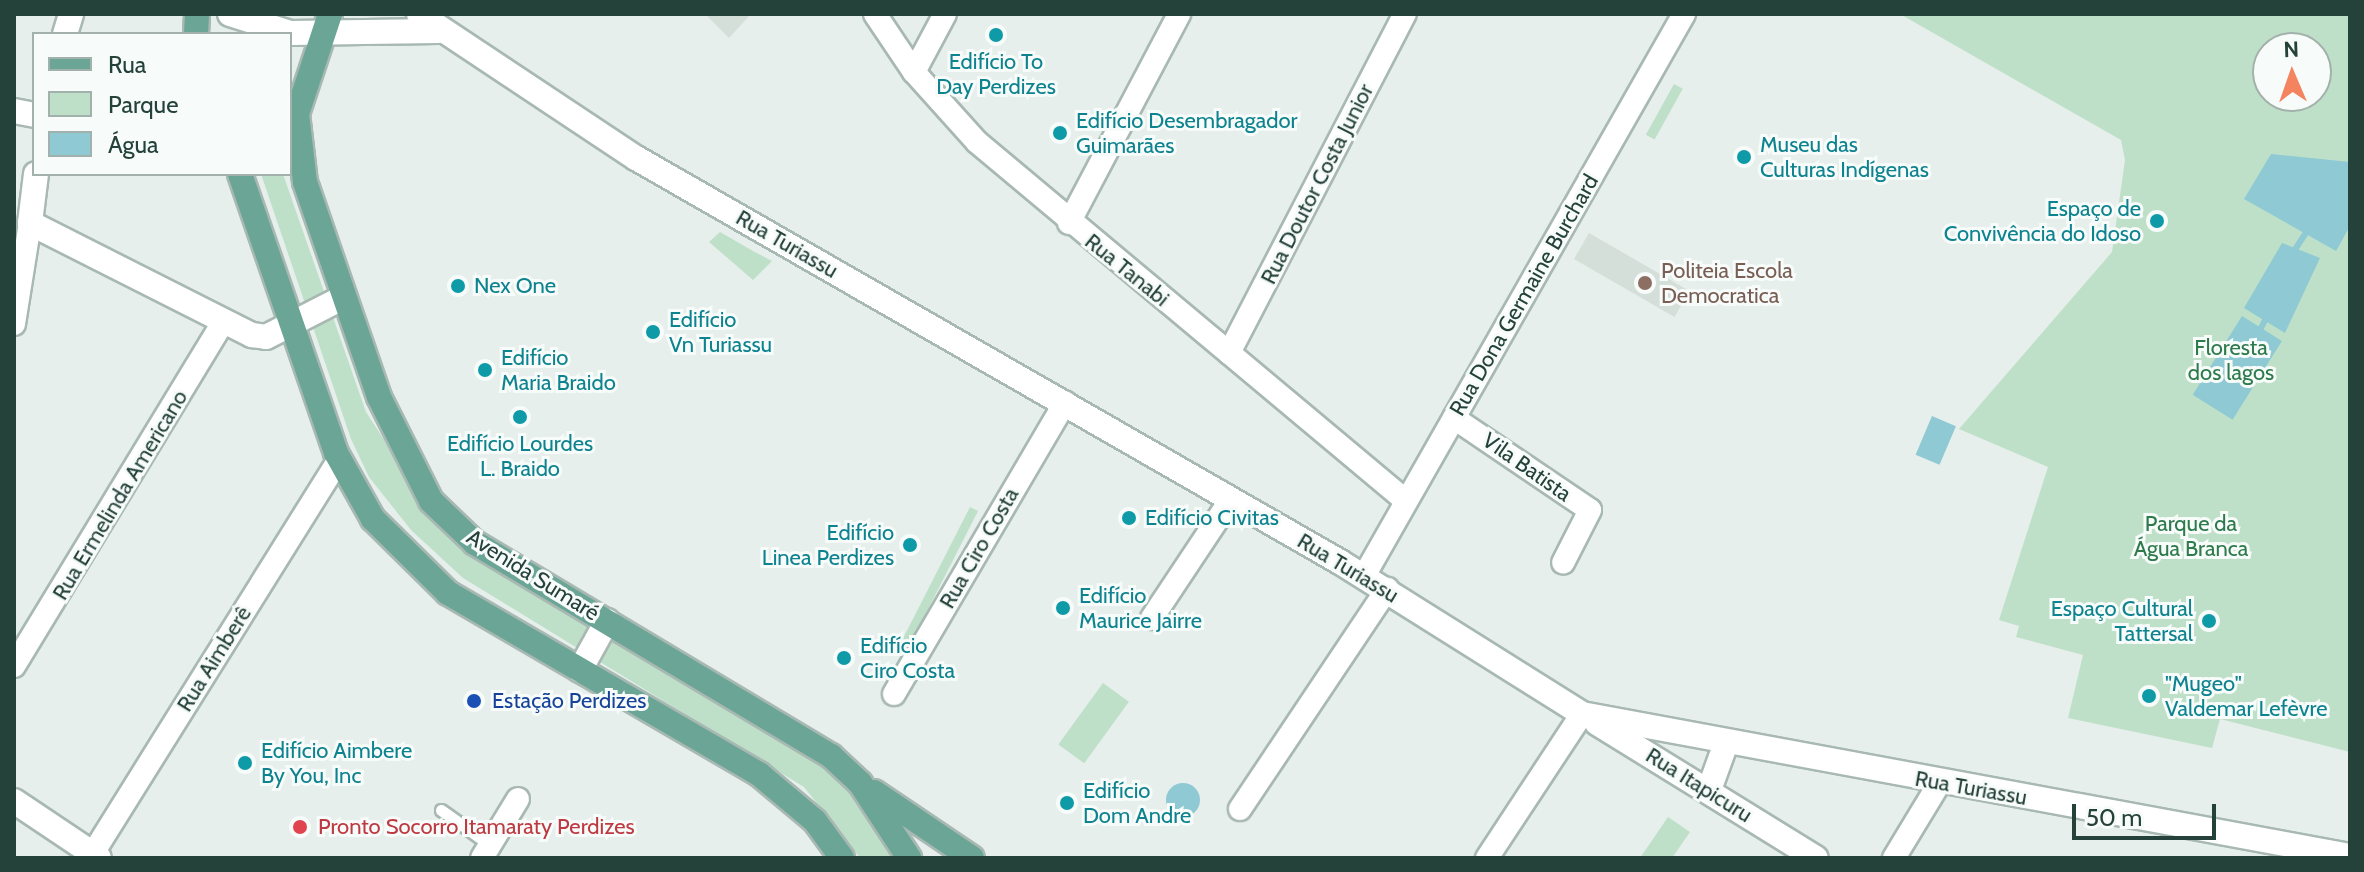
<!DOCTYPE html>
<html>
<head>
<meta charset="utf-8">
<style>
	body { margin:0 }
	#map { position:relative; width:2364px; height:872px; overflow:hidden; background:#e6efeb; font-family:Cabin,sans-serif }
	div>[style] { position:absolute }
	.built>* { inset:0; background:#d4dfda; transform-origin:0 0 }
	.green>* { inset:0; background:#bfe0c8; transform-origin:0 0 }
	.water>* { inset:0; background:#8ec9d4; transform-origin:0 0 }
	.round { border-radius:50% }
	.stream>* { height:6px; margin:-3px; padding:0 3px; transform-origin:3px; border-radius:3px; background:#8ec9d4 }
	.roads { filter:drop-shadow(2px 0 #a8b8b2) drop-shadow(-2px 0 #a8b8b2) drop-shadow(0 2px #a8b8b2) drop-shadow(0 -2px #a8b8b2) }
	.lane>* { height:11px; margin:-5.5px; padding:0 5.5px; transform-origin:5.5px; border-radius:5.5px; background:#fff }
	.street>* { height:22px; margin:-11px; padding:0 11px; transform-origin:11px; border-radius:11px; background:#fff }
	.secondary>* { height:24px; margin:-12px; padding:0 12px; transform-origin:12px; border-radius:12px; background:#fff }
	.primary>* { height:24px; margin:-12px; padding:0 12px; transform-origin:12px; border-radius:12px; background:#6aa596 }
	.dots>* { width:22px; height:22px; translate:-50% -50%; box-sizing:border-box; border:4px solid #f7fbf9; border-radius:50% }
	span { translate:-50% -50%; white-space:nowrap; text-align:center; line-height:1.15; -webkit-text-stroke:6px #f7fbf9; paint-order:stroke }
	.culture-label { font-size:22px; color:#0d838f }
	.left { translate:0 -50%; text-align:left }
	.right { translate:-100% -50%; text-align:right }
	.street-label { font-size:22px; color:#24423a }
	.education-label { font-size:22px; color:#785e54 }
	.park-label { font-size:22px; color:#2d7a4b }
	.transit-label { font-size:22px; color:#164399 }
	.health-label { font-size:22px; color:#be3a42 }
	.frame { position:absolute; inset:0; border:16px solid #24423a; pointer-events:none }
	.legend { position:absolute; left:32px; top:32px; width:260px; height:144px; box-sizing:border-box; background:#f7fbf9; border:2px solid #a3b1ad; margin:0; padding:10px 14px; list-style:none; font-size:24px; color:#24423a }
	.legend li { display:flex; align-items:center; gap:16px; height:40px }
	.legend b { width:40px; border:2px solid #a3b1ad }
	.north { position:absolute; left:2252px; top:32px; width:80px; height:80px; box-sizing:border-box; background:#f7fbf9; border:2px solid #a3b1ad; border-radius:50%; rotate:358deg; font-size:22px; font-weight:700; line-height:32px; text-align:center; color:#24423a }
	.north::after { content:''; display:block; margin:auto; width:28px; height:36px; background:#f4845f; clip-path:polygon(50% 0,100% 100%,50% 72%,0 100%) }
	.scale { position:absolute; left:2072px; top:804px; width:144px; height:36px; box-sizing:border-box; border:4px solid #24423a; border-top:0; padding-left:10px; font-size:24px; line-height:28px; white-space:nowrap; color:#24423a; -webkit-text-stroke:6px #f7fbf9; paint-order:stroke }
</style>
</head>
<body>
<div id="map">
	<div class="built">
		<div style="clip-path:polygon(705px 14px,751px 14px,729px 38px)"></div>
		<div style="left:1589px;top:233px;width:116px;height:30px;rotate:30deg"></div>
	</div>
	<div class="green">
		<div style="clip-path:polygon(evenodd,1900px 14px,2350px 14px,2350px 752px,2220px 719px,2212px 748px,2068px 718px,2083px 655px,2016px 637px,2019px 626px,1999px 620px,2048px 467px,1959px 429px,2112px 252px,2125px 160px,2121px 140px,1900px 14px,2268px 48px,2316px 48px,2316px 96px,2268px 96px,2268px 48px)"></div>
		<div style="left:1674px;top:84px;width:10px;height:58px;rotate:29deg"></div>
		<div style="clip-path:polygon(261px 174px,283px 174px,366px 412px,441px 527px,836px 768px,896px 858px,860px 858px,804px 787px,463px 578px,411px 530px,369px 477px,351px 439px)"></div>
		<div style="clip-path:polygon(720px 232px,753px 251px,772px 261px,753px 280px,709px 242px)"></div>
		<div style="left:970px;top:507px;width:9px;height:149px;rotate:27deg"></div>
		<div style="left:1103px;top:683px;width:32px;height:76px;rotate:36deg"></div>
		<div style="clip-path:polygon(1668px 817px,1690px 832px,1672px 858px,1640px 858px)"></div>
	</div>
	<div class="water">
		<div style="clip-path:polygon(2271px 154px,2350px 162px,2350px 226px,2336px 251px,2244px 199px)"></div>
		<div style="clip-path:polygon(2282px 243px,2320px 258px,2285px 333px,2244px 308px)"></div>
		<div style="left:2242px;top:316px;width:47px;height:93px;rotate:32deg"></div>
		<div style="left:1932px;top:416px;width:26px;height:42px;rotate:23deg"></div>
		<div class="round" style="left:1166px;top:783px;width:34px;height:34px"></div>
	</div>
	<div class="stream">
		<div style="left:2296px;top:248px;width:17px;rotate:-57deg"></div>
		<div style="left:2261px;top:328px;width:9px;rotate:-63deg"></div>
	</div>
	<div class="roads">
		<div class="lane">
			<div style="left:441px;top:810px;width:60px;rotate:35.5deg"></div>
		</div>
		<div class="street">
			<div style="left:875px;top:14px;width:70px;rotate:56.1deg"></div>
			<div style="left:914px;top:72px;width:94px;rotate:48deg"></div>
			<div style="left:977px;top:142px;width:559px;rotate:39.92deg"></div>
			<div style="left:914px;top:72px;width:66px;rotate:-61.9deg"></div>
			<div style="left:1069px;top:223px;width:236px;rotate:-62.2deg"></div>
			<div style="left:14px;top:324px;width:102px;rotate:-81deg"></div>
			<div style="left:1229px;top:353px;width:382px;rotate:-62.6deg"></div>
			<div style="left:1454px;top:418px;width:164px;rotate:34.1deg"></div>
			<div style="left:1590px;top:510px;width:59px;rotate:117deg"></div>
			<div style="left:1364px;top:576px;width:647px;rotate:-60.34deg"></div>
			<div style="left:1152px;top:618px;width:143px;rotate:-56.4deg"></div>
			<div style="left:14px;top:666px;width:403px;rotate:-58.7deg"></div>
			<div style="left:894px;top:694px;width:338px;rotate:-59.6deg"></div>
			<div style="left:1240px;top:809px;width:265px;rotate:-56.2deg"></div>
			<div style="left:90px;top:858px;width:469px;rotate:-58deg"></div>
			<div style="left:482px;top:858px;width:69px;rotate:-58.6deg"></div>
			<div style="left:1487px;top:858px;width:173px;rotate:-56.6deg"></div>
			<div style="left:1894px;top:858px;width:89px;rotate:-58.8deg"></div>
		</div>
		<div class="secondary">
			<div style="left:230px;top:14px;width:63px;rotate:17.6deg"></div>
			<div style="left:290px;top:33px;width:148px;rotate:-0.8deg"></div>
			<div style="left:419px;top:14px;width:260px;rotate:33.6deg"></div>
			<div style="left:636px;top:158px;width:812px;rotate:29.85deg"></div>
			<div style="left:1340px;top:562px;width:286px;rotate:32.1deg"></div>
			<div style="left:1582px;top:714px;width:781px;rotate:10.48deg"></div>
			<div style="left:65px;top:34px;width:21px;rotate:-73deg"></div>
			<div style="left:14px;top:111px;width:20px;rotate:11deg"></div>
			<div style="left:36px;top:174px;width:49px;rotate:97deg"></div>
			<div style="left:30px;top:223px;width:249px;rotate:26.8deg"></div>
			<div style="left:252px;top:335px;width:14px;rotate:8deg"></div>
			<div style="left:266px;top:337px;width:88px;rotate:-27.1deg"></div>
			<div style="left:580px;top:670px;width:56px;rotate:-61.1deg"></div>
			<div style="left:1597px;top:723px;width:257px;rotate:31.7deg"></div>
			<div style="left:1709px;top:790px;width:50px;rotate:-70.1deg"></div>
			<div style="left:14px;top:801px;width:102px;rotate:33.8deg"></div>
		</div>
		<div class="primary">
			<div style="left:330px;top:14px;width:105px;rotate:108.3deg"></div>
			<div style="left:297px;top:114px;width:68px;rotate:83.3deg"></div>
			<div style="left:305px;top:182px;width:227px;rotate:71deg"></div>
			<div style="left:379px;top:397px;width:116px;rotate:63.4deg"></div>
			<div style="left:431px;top:501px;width:61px;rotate:43.7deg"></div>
			<div style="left:475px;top:543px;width:415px;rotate:30.9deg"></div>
			<div style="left:831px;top:756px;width:40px;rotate:43deg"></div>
			<div style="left:860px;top:783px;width:90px;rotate:56.8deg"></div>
			<div style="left:196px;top:34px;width:20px;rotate:-87deg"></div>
			<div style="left:240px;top:174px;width:295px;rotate:71deg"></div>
			<div style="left:336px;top:453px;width:76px;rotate:60.7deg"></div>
			<div style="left:373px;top:519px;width:105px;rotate:44.6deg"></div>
			<div style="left:448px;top:593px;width:360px;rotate:30.2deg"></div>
			<div style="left:759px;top:774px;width:73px;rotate:40deg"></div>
			<div style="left:815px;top:821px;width:46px;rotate:53.9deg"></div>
			<div style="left:874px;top:792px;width:118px;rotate:34deg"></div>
		</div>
	</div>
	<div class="dots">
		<div style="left:996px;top:35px;background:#0f9aa8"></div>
		<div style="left:1060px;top:133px;background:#0f9aa8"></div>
		<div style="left:1744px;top:157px;background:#0f9aa8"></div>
		<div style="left:2157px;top:221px;background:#0f9aa8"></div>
		<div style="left:1645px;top:283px;background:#8d6e63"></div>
		<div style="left:458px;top:286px;background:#0f9aa8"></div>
		<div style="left:653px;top:332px;background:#0f9aa8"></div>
		<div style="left:485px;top:370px;background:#0f9aa8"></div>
		<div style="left:520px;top:417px;background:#0f9aa8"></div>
		<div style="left:1129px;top:518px;background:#0f9aa8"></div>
		<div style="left:910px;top:545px;background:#0f9aa8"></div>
		<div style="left:1063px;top:608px;background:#0f9aa8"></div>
		<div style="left:2209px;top:621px;background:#0f9aa8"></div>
		<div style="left:844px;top:658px;background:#0f9aa8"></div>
		<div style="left:2149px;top:696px;background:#0f9aa8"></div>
		<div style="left:474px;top:701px;background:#1a4fb4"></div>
		<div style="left:245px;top:763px;background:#0f9aa8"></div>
		<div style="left:1067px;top:803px;background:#0f9aa8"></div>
		<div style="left:300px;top:827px;background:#e0444e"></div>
	</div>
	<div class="culture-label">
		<span style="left:996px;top:74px">Edifício To<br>Day Perdizes</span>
		<span class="left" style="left:1076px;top:133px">Edifício Desembragador<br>Guimarães</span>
		<span class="left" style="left:1760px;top:157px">Museu das<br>Culturas Indígenas</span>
		<span class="right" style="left:2141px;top:221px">Espaço de<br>Convivência do Idoso</span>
		<span class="left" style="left:474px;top:286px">Nex One</span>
		<span class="left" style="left:669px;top:332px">Edifício<br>Vn Turiassu</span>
		<span class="left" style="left:501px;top:370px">Edifício<br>Maria Braido</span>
		<span style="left:520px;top:456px">Edifício Lourdes<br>L. Braido</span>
		<span class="left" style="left:1145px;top:518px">Edifício Civitas</span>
		<span class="right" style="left:894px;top:545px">Edifício<br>Linea Perdizes</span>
		<span class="left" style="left:1079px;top:608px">Edifício<br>Maurice Jairre</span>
		<span class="right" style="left:2193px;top:621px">Espaço Cultural<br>Tattersal</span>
		<span class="left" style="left:860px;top:658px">Edifício<br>Ciro Costa</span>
		<span class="left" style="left:2165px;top:696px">"Mugeo"<br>Valdemar Lefèvre</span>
		<span class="left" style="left:261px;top:763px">Edifício Aimbere<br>By You, Inc</span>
		<span class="left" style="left:1083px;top:803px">Edifício<br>Dom Andre</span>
	</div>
	<div class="street-label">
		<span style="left:1317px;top:184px;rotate:-63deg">Rua Doutor Costa Junior</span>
		<span style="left:787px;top:244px;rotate:30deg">Rua Turiassu</span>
		<span style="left:1127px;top:270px;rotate:39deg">Rua Tanabi</span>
		<span style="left:1524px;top:295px;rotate:-60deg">Rua Dona Germaine Burchard</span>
		<span style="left:1527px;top:467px;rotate:35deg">Vila Batista</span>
		<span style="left:120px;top:495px;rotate:-59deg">Rua Ermelinda Americano</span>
		<span style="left:979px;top:548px;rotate:-60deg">Rua Ciro Costa</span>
		<span style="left:1348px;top:568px;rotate:31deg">Rua Turiassu</span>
		<span style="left:533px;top:575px;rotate:32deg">Avenida Sumaré</span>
		<span style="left:214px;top:659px;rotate:-58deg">Rua Aimberê</span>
		<span style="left:1699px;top:785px;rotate:32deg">Rua Itapicuru</span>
		<span style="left:1971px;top:788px;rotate:10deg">Rua Turiassu</span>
	</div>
	<div class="education-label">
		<span class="left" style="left:1661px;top:283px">Politeia Escola<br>Democratica</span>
	</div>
	<div class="park-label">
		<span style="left:2231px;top:360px">Floresta<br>dos lagos</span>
		<span style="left:2191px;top:536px">Parque da<br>Água Branca</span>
	</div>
	<div class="transit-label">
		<span class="left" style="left:492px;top:701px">Estação Perdizes</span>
	</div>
	<div class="health-label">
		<span class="left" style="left:318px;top:827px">Pronto Socorro Itamaraty Perdizes</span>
	</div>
	<div class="frame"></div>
	<ul class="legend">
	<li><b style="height:10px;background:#6aa596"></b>Rua</li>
	<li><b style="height:22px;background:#bfe0c8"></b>Parque</li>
	<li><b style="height:22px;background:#8ec9d4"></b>Água</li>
	</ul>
	<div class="north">N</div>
	<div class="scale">50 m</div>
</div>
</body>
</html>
